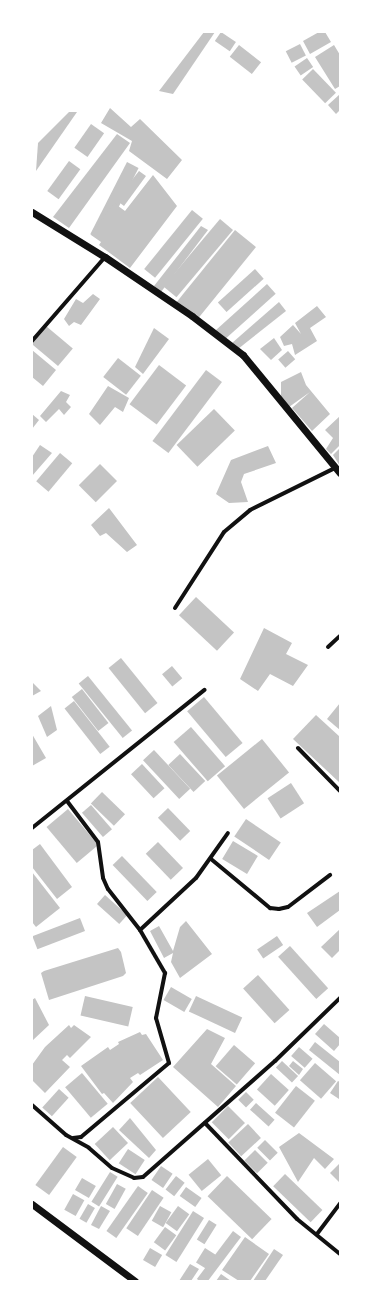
<!DOCTYPE html>
<html>
<head>
<meta charset="utf-8">
<style>
	body { margin:0 }
	#map { position:relative; width:372px; height:1313px; overflow:hidden; background:#fff; font-family:"Work Sans",sans-serif }
	div>[style] { position:absolute }
	.building>* { inset:0; background:#c4c4c4; transform-origin:0 0 }
	.minor>* { height:4px; margin:-2px; padding:0 2px; transform-origin:2px; border-radius:2px; background:#111 }
	.tertiary>* { height:7px; margin:-3.5px; padding:0 3.5px; transform-origin:3.5px; border-radius:3.5px; background:#111 }
	span { translate:-50% -50%; white-space:nowrap; text-align:center; line-height:1.15; -webkit-text-stroke:4px #fff; paint-order:stroke }
	.frame { position:absolute; inset:0; border:33px solid #fff; pointer-events:none }
</style>
</head>
<body>
<div id="map">
	<div class="building">
		<div style="clip-path:polygon(204px 32px,215px 32px,173px 94px,159px 91px)"></div>
		<div style="left:221px;top:32px;width:18px;height:11px;rotate:34deg"></div>
		<div style="clip-path:polygon(319px 32px,325px 32px,331px 42px,310px 54px,303px 41px)"></div>
		<div style="left:300px;top:44px;width:13px;height:16px;rotate:63deg"></div>
		<div style="left:239px;top:45px;width:28px;height:15px;rotate:38deg"></div>
		<div style="clip-path:polygon(334px 45px,340px 55px,340px 86px,335px 89px,315px 57px)"></div>
		<div style="left:307px;top:58px;width:11px;height:15px;rotate:56deg"></div>
		<div style="left:313px;top:69px;width:33px;height:15px;rotate:46deg"></div>
		<div style="clip-path:polygon(340px 94px,340px 110px,336px 114px,328px 105px)"></div>
		<div style="clip-path:polygon(110px 108px,131px 127px,140px 119px,182px 160px,167px 179px,129px 151px,132px 141px,101px 123px)"></div>
		<div style="clip-path:polygon(69px 112px,77px 112px,36px 171px,38px 143px)"></div>
		<div style="left:91px;top:124px;width:16px;height:29px;rotate:35deg"></div>
		<div style="clip-path:polygon(117px 134px,130px 143px,69px 228px,53px 217px)"></div>
		<div style="left:69px;top:161px;width:14px;height:37px;rotate:36deg"></div>
		<div style="left:127px;top:162px;width:13px;height:81px;rotate:27deg"></div>
		<div style="clip-path:polygon(139px 171px,146px 176px,124px 206px,116px 200px)"></div>
		<div style="clip-path:polygon(153px 175px,177px 206px,130px 268px,99px 245px,101px 242px,91px 235px,114px 203px,125px 211px)"></div>
		<div style="left:192px;top:210px;width:14px;height:76px;rotate:39deg"></div>
		<div style="left:220px;top:219px;width:17px;height:88px;rotate:40deg"></div>
		<div style="clip-path:polygon(201px 226px,208px 230px,161px 292px,154px 286px)"></div>
		<div style="left:235px;top:230px;width:27px;height:93px;rotate:39deg"></div>
		<div style="left:255px;top:269px;width:13px;height:50px;rotate:48deg"></div>
		<div style="left:267px;top:284px;width:13px;height:69px;rotate:48deg"></div>
		<div style="clip-path:polygon(93px 294px,100px 299px,81px 325px,74px 322px,69px 326px,64px 319px,76px 299px,83px 303px)"></div>
		<div style="clip-path:polygon(279px 302px,286px 311px,238px 349px,232px 343px)"></div>
		<div style="clip-path:polygon(317px 306px,326px 317px,310px 328px,317px 341px,295px 355px,292px 344px,284px 346px,280px 337px,293px 325px,301px 334px,295px 323px)"></div>
		<div style="left:46px;top:326px;width:35px;height:23px;rotate:40deg"></div>
		<div style="clip-path:polygon(154px 328px,169px 339px,143px 374px,135px 367px)"></div>
		<div style="clip-path:polygon(274px 338px,282px 350px,271px 360px,260px 349px)"></div>
		<div style="clip-path:polygon(32px 350px,56px 370px,43px 386px,32px 377px)"></div>
		<div style="left:288px;top:351px;width:11px;height:13px;rotate:49deg"></div>
		<div style="left:118px;top:358px;width:29px;height:24px;rotate:38deg"></div>
		<div style="left:159px;top:365px;width:34px;height:49px;rotate:37deg"></div>
		<div style="left:206px;top:370px;width:20px;height:89px;rotate:37deg"></div>
		<div style="clip-path:polygon(301px 372px,306px 385px,330px 414px,312px 431px,292px 408px,310px 392px,289px 407px,281px 397px,281px 382px)"></div>
		<div style="clip-path:polygon(108px 386px,129px 398px,123px 412px,115px 407px,100px 425px,89px 414px)"></div>
		<div style="clip-path:polygon(61px 391px,70px 395px,66px 402px,71px 407px,64px 415px,59px 409px,46px 422px,40px 416px)"></div>
		<div style="left:214px;top:409px;width:30px;height:52px;rotate:46deg"></div>
		<div style="clip-path:polygon(32px 414px,39px 420px,32px 429px)"></div>
		<div style="clip-path:polygon(340px 416px,340px 445px,331px 454px,326px 449px,333px 438px,325px 430px)"></div>
		<div style="clip-path:polygon(40px 445px,52px 453px,32px 476px,32px 457px)"></div>
		<div style="clip-path:polygon(268px 446px,276px 463px,244px 474px,241px 482px,248px 502px,229px 503px,216px 494px,231px 460px)"></div>
		<div style="clip-path:polygon(340px 448px,340px 466px,333px 455px)"></div>
		<div style="left:60px;top:453px;width:16px;height:37px;rotate:40deg"></div>
		<div style="left:100px;top:464px;width:24px;height:30px;rotate:45deg"></div>
		<div style="clip-path:polygon(109px 508px,137px 545px,127px 552px,106px 533px,100px 536px,91px 525px)"></div>
		<div style="left:196px;top:597px;width:52px;height:25px;rotate:43deg"></div>
		<div style="clip-path:polygon(264px 628px,292px 643px,286px 654px,308px 665px,293px 686px,270px 674px,258px 691px,240px 679px)"></div>
		<div style="left:121px;top:658px;width:58px;height:16px;rotate:51deg"></div>
		<div style="left:172px;top:666px;width:16px;height:13px;rotate:50deg"></div>
		<div style="left:88px;top:676px;width:70px;height:12px;rotate:51deg"></div>
		<div style="clip-path:polygon(32px 682px,41px 691px,32px 696px)"></div>
		<div style="left:82px;top:689px;width:43px;height:13px;rotate:52deg"></div>
		<div style="left:204px;top:697px;width:60px;height:22px;rotate:50deg"></div>
		<div style="left:74px;top:701px;width:58px;height:12px;rotate:52deg"></div>
		<div style="clip-path:polygon(340px 703px,340px 730px,327px 719px)"></div>
		<div style="clip-path:polygon(51px 706px,57px 730px,47px 737px,38px 716px)"></div>
		<div style="clip-path:polygon(316px 715px,340px 737px,340px 783px,293px 739px)"></div>
		<div style="left:191px;top:727px;width:52px;height:23px;rotate:49deg"></div>
		<div style="clip-path:polygon(32px 734px,46px 758px,32px 766px)"></div>
		<div style="left:262px;top:739px;width:43px;height:58px;rotate:51deg"></div>
		<div style="left:154px;top:750px;width:53px;height:15px;rotate:47deg"></div>
		<div style="left:180px;top:754px;width:37px;height:16px;rotate:47deg"></div>
		<div style="left:142px;top:764px;width:33px;height:15px;rotate:47deg"></div>
		<div style="left:291px;top:783px;width:24px;height:28px;rotate:57deg"></div>
		<div style="left:102px;top:792px;width:32px;height:16px;rotate:44deg"></div>
		<div style="left:91px;top:805px;width:32px;height:12px;rotate:49deg"></div>
		<div style="left:168px;top:808px;width:32px;height:14px;rotate:46deg"></div>
		<div style="left:68px;top:809px;width:47px;height:28px;rotate:50deg"></div>
		<div style="left:246px;top:819px;width:42px;height:21px;rotate:34deg"></div>
		<div style="left:233px;top:841px;width:29px;height:21px;rotate:31deg"></div>
		<div style="left:158px;top:842px;width:36px;height:17px;rotate:46deg"></div>
		<div style="clip-path:polygon(40px 844px,72px 887px,57px 899px,32px 867px,32px 850px)"></div>
		<div style="left:122px;top:856px;width:50px;height:13px;rotate:46deg"></div>
		<div style="clip-path:polygon(32px 872px,60px 908px,36px 927px,32px 922px)"></div>
		<div style="clip-path:polygon(340px 891px,340px 910px,317px 927px,307px 913px)"></div>
		<div style="left:105px;top:895px;width:30px;height:12px;rotate:42deg"></div>
		<div style="left:80px;top:918px;width:14px;height:51px;rotate:69deg"></div>
		<div style="clip-path:polygon(186px 921px,212px 954px,180px 978px,171px 962px,173px 953px,164px 958px,150px 931px,159px 926px,173px 951px,180px 927px)"></div>
		<div style="clip-path:polygon(340px 929px,340px 950px,332px 958px,321px 947px)"></div>
		<div style="left:277px;top:936px;width:11px;height:24px;rotate:56deg"></div>
		<div style="left:290px;top:946px;width:57px;height:16px;rotate:48deg"></div>
		<div style="clip-path:polygon(118px 948px,121px 952px,126px 973px,123px 976px,49px 1000px,41px 973px,44px 971px)"></div>
		<div style="left:258px;top:975px;width:47px;height:20px;rotate:48deg"></div>
		<div style="left:171px;top:987px;width:24px;height:15px;rotate:30deg"></div>
		<div style="left:85px;top:996px;width:49px;height:20px;rotate:13deg"></div>
		<div style="left:196px;top:996px;width:51px;height:17px;rotate:25deg"></div>
		<div style="clip-path:polygon(35px 998px,49px 1025px,32px 1041px,32px 1000px)"></div>
		<div style="clip-path:polygon(324px 1024px,340px 1038px,340px 1044px,334px 1051px,315px 1034px)"></div>
		<div style="clip-path:polygon(69px 1025px,71px 1028px,74px 1025px,91px 1037px,70px 1058px,67px 1055px,62px 1060px,70px 1067px,45px 1093px,32px 1080px,32px 1065px,45px 1047px)"></div>
		<div style="clip-path:polygon(207px 1029px,225px 1038px,211px 1064px,236px 1086px,218px 1107px,173px 1067px)"></div>
		<div style="clip-path:polygon(140px 1032px,142px 1035px,146px 1034px,163px 1060px,140px 1075px,138px 1073px,130px 1078px,133px 1082px,113px 1103px,104px 1093px,102px 1094px,81px 1066px,108px 1047px,110px 1050px,119px 1044px,118px 1042px)"></div>
		<div style="clip-path:polygon(315px 1042px,340px 1062px,340px 1075px,309px 1050px)"></div>
		<div style="left:234px;top:1045px;width:28px;height:28px;rotate:41deg"></div>
		<div style="left:299px;top:1047px;width:18px;height:12px;rotate:41deg"></div>
		<div style="left:282px;top:1061px;width:22px;height:9px;rotate:43deg"></div>
		<div style="clip-path:polygon(293px 1061px,303px 1069px,299px 1075px,289px 1066px)"></div>
		<div style="left:315px;top:1063px;width:28px;height:23px;rotate:41deg"></div>
		<div style="left:82px;top:1073px;width:40px;height:22px;rotate:50deg"></div>
		<div style="left:271px;top:1074px;width:24px;height:21px;rotate:42deg"></div>
		<div style="left:158px;top:1077px;width:48px;height:38px;rotate:47deg"></div>
		<div style="clip-path:polygon(338px 1081px,340px 1082px,339px 1099px,330px 1093px)"></div>
		<div style="left:296px;top:1086px;width:24px;height:34px;rotate:38deg"></div>
		<div style="left:59px;top:1089px;width:13px;height:25px;rotate:42deg"></div>
		<div style="left:246px;top:1092px;width:11px;height:11px;rotate:45deg"></div>
		<div style="left:256px;top:1103px;width:25px;height:9px;rotate:42deg"></div>
		<div style="left:228px;top:1106px;width:24px;height:23px;rotate:45deg"></div>
		<div style="clip-path:polygon(130px 1118px,156px 1150px,149px 1158px,119px 1130px)"></div>
		<div style="left:248px;top:1124px;width:19px;height:27px;rotate:47deg"></div>
		<div style="left:113px;top:1127px;width:22px;height:25px;rotate:47deg"></div>
		<div style="clip-path:polygon(299px 1133px,334px 1159px,325px 1169px,314px 1158px,298px 1182px,279px 1147px)"></div>
		<div style="left:265px;top:1140px;width:18px;height:11px;rotate:45deg"></div>
		<div style="left:63px;top:1147px;width:17px;height:47px;rotate:36deg"></div>
		<div style="left:128px;top:1149px;width:20px;height:17px;rotate:33deg"></div>
		<div style="left:255px;top:1150px;width:18px;height:15px;rotate:45deg"></div>
		<div style="left:208px;top:1159px;width:21px;height:25px;rotate:51deg"></div>
		<div style="clip-path:polygon(340px 1163px,340px 1183px,330px 1173px)"></div>
		<div style="left:161px;top:1166px;width:14px;height:17px;rotate:34deg"></div>
		<div style="left:110px;top:1172px;width:9px;height:35px;rotate:32deg"></div>
		<div style="left:285px;top:1174px;width:52px;height:17px;rotate:44deg"></div>
		<div style="left:176px;top:1176px;width:11px;height:17px;rotate:38deg"></div>
		<div style="left:227px;top:1176px;width:62px;height:28px;rotate:44deg"></div>
		<div style="left:82px;top:1178px;width:16px;height:14px;rotate:30deg"></div>
		<div style="left:117px;top:1184px;width:10px;height:23px;rotate:29deg"></div>
		<div style="left:138px;top:1186px;width:12px;height:55px;rotate:35deg"></div>
		<div style="left:186px;top:1187px;width:19px;height:11px;rotate:35deg"></div>
		<div style="left:152px;top:1190px;width:14px;height:46px;rotate:34deg"></div>
		<div style="left:73px;top:1194px;width:13px;height:18px;rotate:29deg"></div>
		<div style="left:88px;top:1204px;width:8px;height:17px;rotate:30deg"></div>
		<div style="clip-path:polygon(101px 1206px,110px 1211px,99px 1229px,91px 1225px)"></div>
		<div style="left:160px;top:1206px;width:13px;height:17px;rotate:29deg"></div>
		<div style="left:178px;top:1206px;width:14px;height:21px;rotate:36deg"></div>
		<div style="left:193px;top:1211px;width:13px;height:52px;rotate:32deg"></div>
		<div style="left:209px;top:1220px;width:9px;height:23px;rotate:32deg"></div>
		<div style="left:165px;top:1227px;width:14px;height:19px;rotate:36deg"></div>
		<div style="left:233px;top:1231px;width:10px;height:60px;rotate:37deg"></div>
		<div style="clip-path:polygon(245px 1237px,269px 1254px,250px 1281px,239px 1281px,222px 1270px)"></div>
		<div style="left:150px;top:1248px;width:14px;height:14px;rotate:30deg"></div>
		<div style="left:205px;top:1248px;width:13px;height:17px;rotate:32deg"></div>
		<div style="clip-path:polygon(274px 1249px,283px 1255px,265px 1281px,253px 1281px)"></div>
		<div style="clip-path:polygon(190px 1264px,199px 1269px,191px 1281px,179px 1281px)"></div>
		<div style="clip-path:polygon(221px 1274px,231px 1281px,216px 1281px)"></div>
	</div>
	<div class="minor">
		<div style="left:32px;top:341px;width:111px;rotate:-49deg"></div>
		<div style="left:175px;top:608px;width:90px;rotate:-57.2deg"></div>
		<div style="left:224px;top:532px;width:34px;rotate:-40deg"></div>
		<div style="left:250px;top:510px;width:95px;rotate:-26.3deg"></div>
		<div style="left:328px;top:647px;width:16px;rotate:-43deg"></div>
		<div style="left:298px;top:748px;width:60px;rotate:45.7deg"></div>
		<div style="left:67px;top:801px;width:51px;rotate:52.9deg"></div>
		<div style="left:98px;top:842px;width:36px;rotate:82deg"></div>
		<div style="left:103px;top:878px;width:12px;rotate:66deg"></div>
		<div style="left:108px;top:889px;width:52px;rotate:52deg"></div>
		<div style="left:140px;top:930px;width:50px;rotate:59.8deg"></div>
		<div style="left:165px;top:973px;width:46px;rotate:101.3deg"></div>
		<div style="left:156px;top:1018px;width:47px;rotate:73.9deg"></div>
		<div style="left:169px;top:1063px;width:115px;rotate:139.9deg"></div>
		<div style="left:81px;top:1137px;width:8px;rotate:173deg"></div>
		<div style="left:32px;top:828px;width:221px;rotate:-38.7deg"></div>
		<div style="left:211px;top:859px;width:77px;rotate:39.7deg"></div>
		<div style="left:270px;top:908px;width:9px;rotate:6deg"></div>
		<div style="left:279px;top:909px;width:9px;rotate:-13deg"></div>
		<div style="left:288px;top:907px;width:53px;rotate:-37.3deg"></div>
		<div style="left:140px;top:930px;width:76px;rotate:-42.9deg"></div>
		<div style="left:196px;top:878px;width:55px;rotate:-54.6deg"></div>
		<div style="left:32px;top:1105px;width:45px;rotate:41.4deg"></div>
		<div style="left:66px;top:1135px;width:26px;rotate:29deg"></div>
		<div style="left:89px;top:1148px;width:30px;rotate:41deg"></div>
		<div style="left:112px;top:1168px;width:24px;rotate:24deg"></div>
		<div style="left:134px;top:1178px;width:9px;rotate:-6deg"></div>
		<div style="left:143px;top:1177px;width:176px;rotate:-41.3deg"></div>
		<div style="left:275px;top:1061px;width:91px;rotate:-44.1deg"></div>
		<div style="left:205px;top:1123px;width:133px;rotate:46.2deg"></div>
		<div style="left:297px;top:1219px;width:55px;rotate:39.1deg"></div>
		<div style="left:317px;top:1234px;width:39px;rotate:-53deg"></div>
	</div>
	<div class="tertiary">
		<div style="left:32px;top:212px;width:86px;rotate:31.7deg"></div>
		<div style="left:105px;top:257px;width:105px;rotate:34.1deg"></div>
		<div style="left:192px;top:316px;width:64px;rotate:37.4deg"></div>
		<div style="left:243px;top:355px;width:153px;rotate:50.6deg"></div>
		<div style="left:32px;top:1204px;width:129px;rotate:36.8deg"></div>
	</div>
	<div class="frame"></div>
</div>
</body>
</html>
